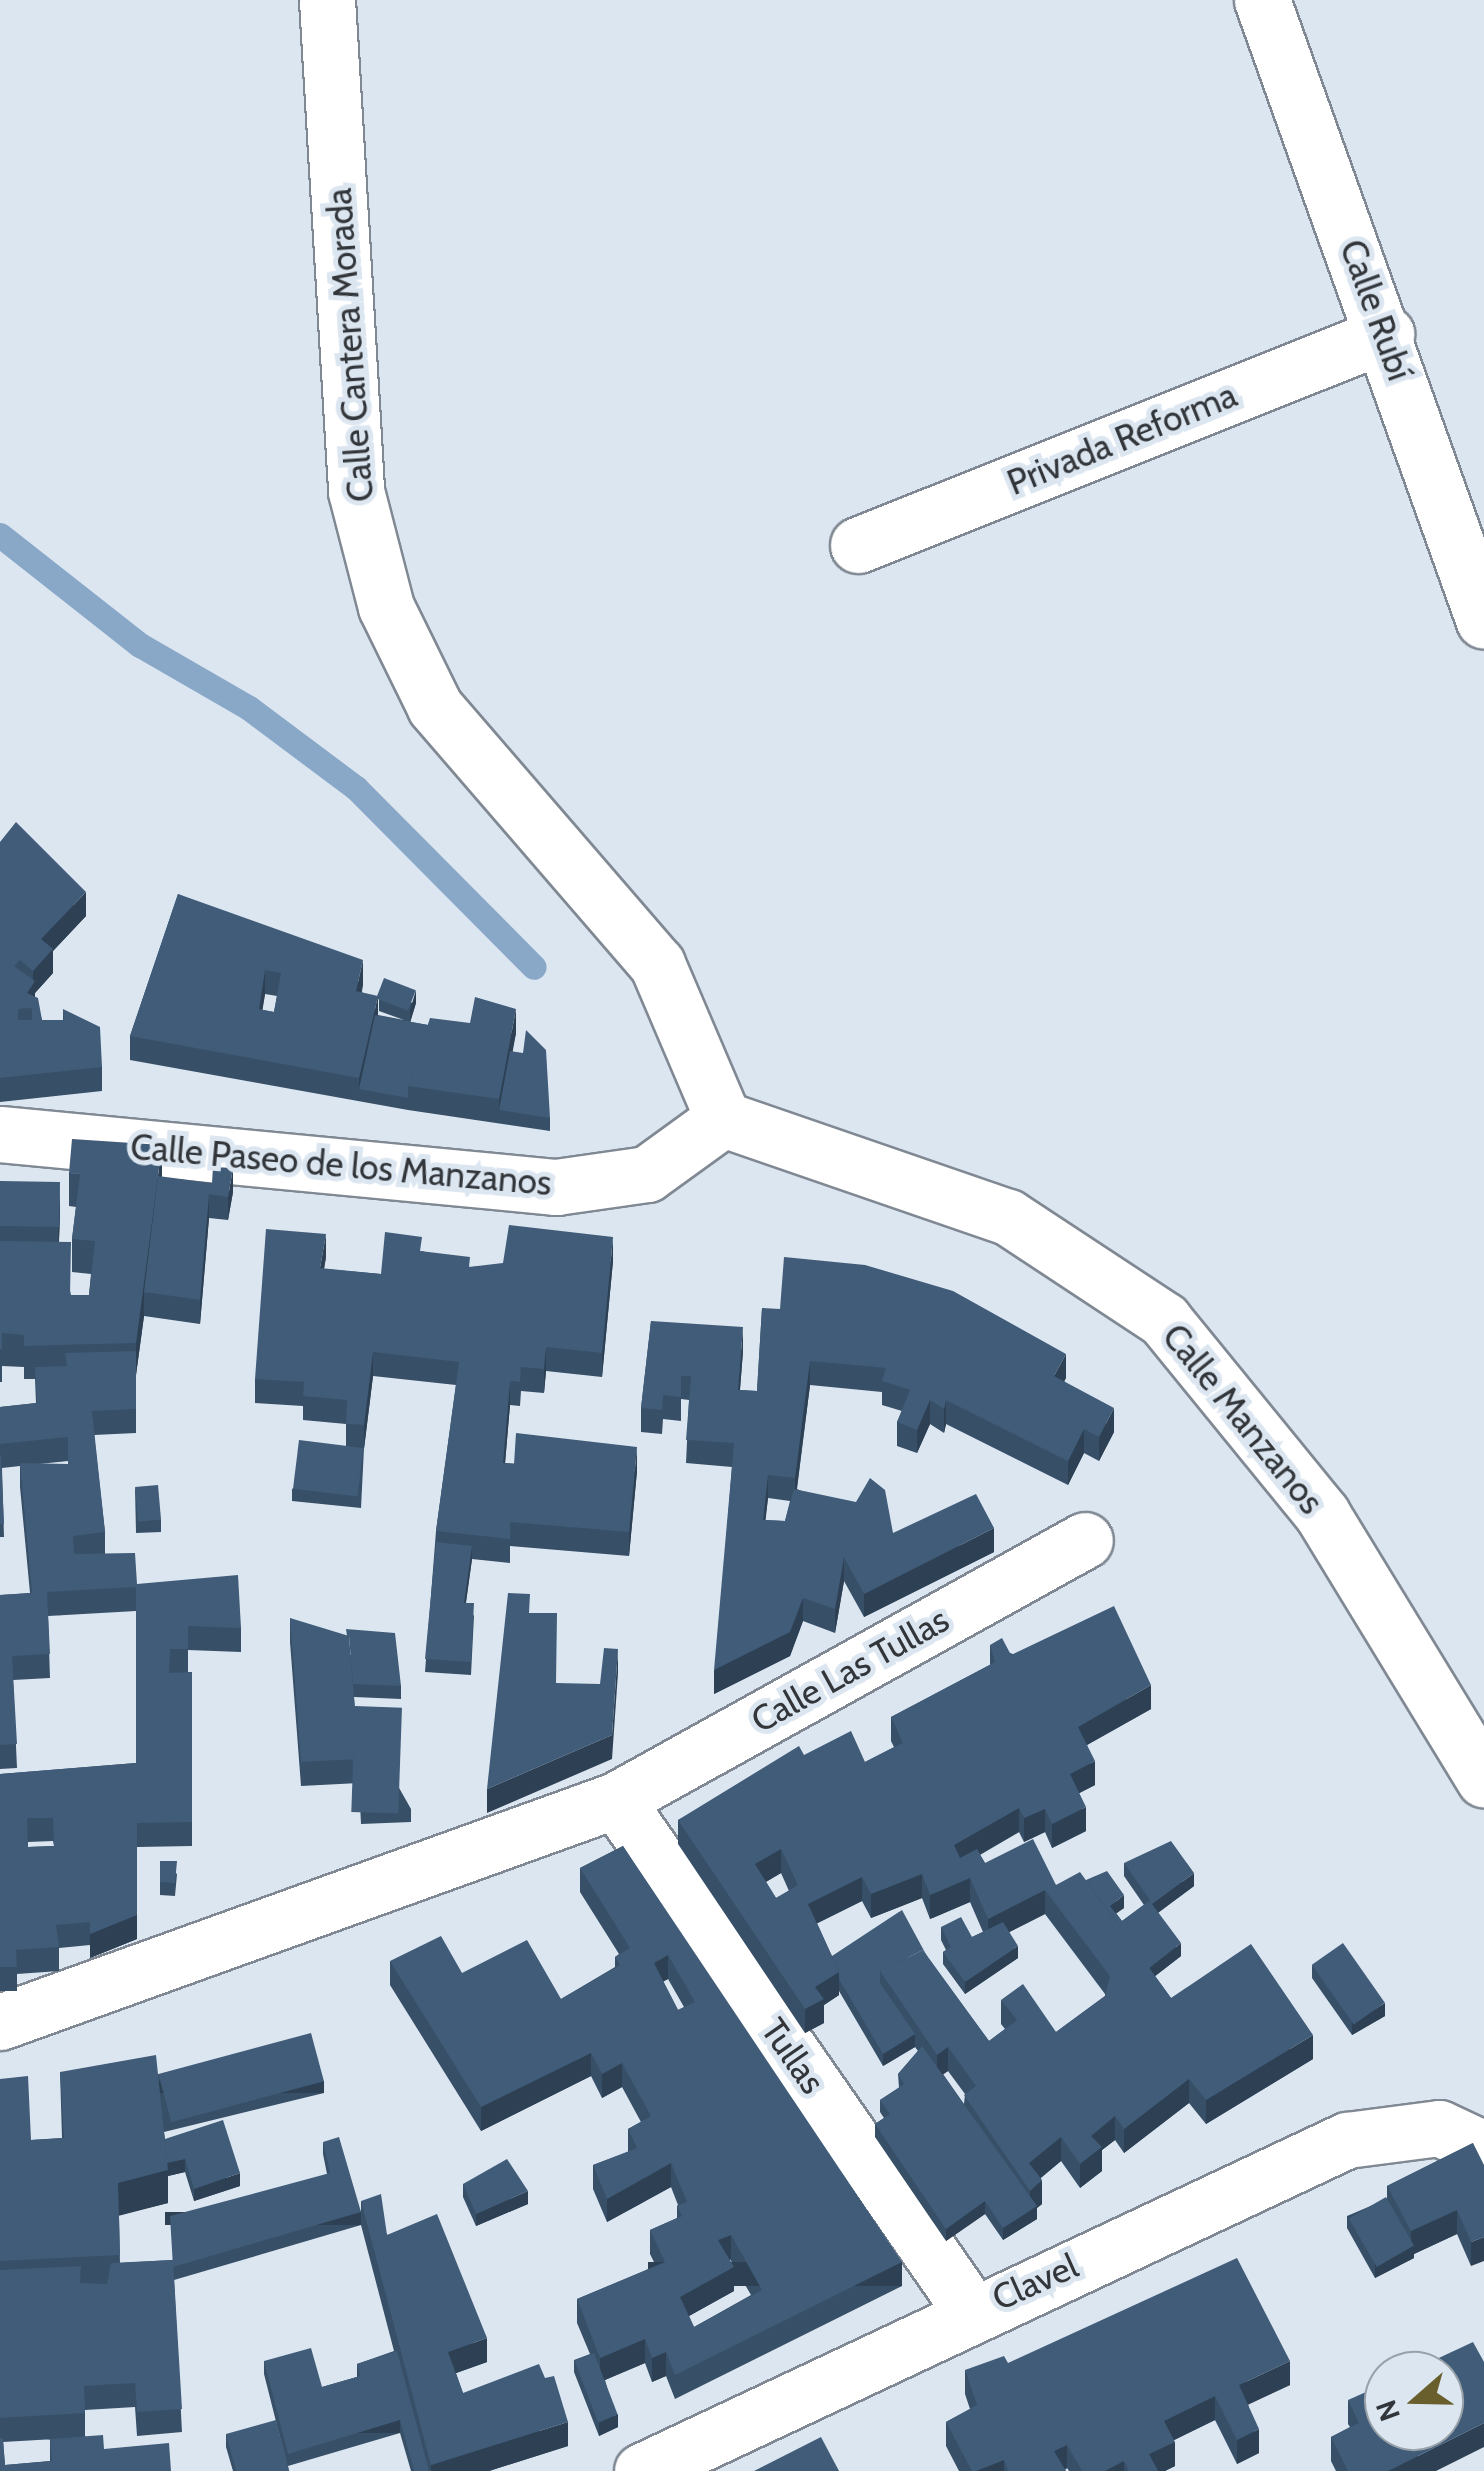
<!DOCTYPE html>
<html>
<head>
<meta charset="utf-8">
<style>
	body { margin:0 }
	#map { position:relative; width:1484px; height:2471px; overflow:hidden; background:#dce6f1; font-family:Cabin,sans-serif }
	div>[style] { position:absolute }
	.stream>* { height:25px; margin:-12.5px; padding:0 12.5px; transform-origin:12.5px; border-radius:12.5px; background:#89a8c8 }
	.roads { filter:drop-shadow(2px 0 #808993) drop-shadow(-2px 0 #808993) drop-shadow(0 2px #808993) drop-shadow(0 -2px #808993) }
	.minor>* { height:55px; margin:-27.5px; padding:0 27.5px; transform-origin:27.5px; border-radius:27.5px; background:#fff }
	.wall>* { inset:0; background:#374f67 }
	.shaded-wall>* { inset:0; background:#2d4054; transform-origin:0 0 }
	.building>* { inset:0; background:#405c78; transform-origin:0 0 }
	span { translate:-50% -50%; white-space:nowrap; text-align:center; line-height:1.15; -webkit-text-stroke:10px #dce6f1; paint-order:stroke }
	.street-label { font-size:35px; color:#32363a }
	.north { position:absolute; left:1364px; top:2351px; width:100px; height:100px; box-sizing:border-box; background:#dce6f1; border:2px solid #98a0a8; border-radius:50%; rotate:250deg; font-size:28px; font-weight:700; line-height:40px; text-align:center; color:#32363a }
	.north::after { content:''; display:block; margin:auto; width:35px; height:45px; background:#695f2c; clip-path:polygon(50% 0,100% 100%,50% 72%,0 100%) }
</style>
</head>
<body>
<div id="map">
	<div class="stream">
		<div style="left:0;top:535px;width:178px;rotate:38.2deg"></div>
		<div style="left:140px;top:645px;width:126px;rotate:30deg"></div>
		<div style="left:249px;top:708px;width:134px;rotate:36.8deg"></div>
		<div style="left:356px;top:788px;width:252px;rotate:45.2deg"></div>
	</div>
	<div class="roads">
		<div class="minor">
			<div style="left:327px;top:0;width:492px;rotate:86.6deg"></div>
			<div style="left:356px;top:491px;width:120px;rotate:75.5deg"></div>
			<div style="left:386px;top:607px;width:111px;rotate:63.9deg"></div>
			<div style="left:435px;top:707px;width:340px;rotate:49.2deg"></div>
			<div style="left:657px;top:964px;width:168px;rotate:66.9deg"></div>
			<div style="left:1262px;top:0;width:659px;rotate:70.33deg"></div>
			<div style="left:858px;top:545px;width:569px;rotate:-21.78deg"></div>
			<div style="left:723px;top:1119px;width:301px;rotate:19deg"></div>
			<div style="left:1008px;top:1217px;width:187px;rotate:33.4deg"></div>
			<div style="left:1164px;top:1320px;width:250px;rotate:50.8deg"></div>
			<div style="left:1322px;top:1514px;width:311px;rotate:58.6deg"></div>
			<div style="left:0;top:1134px;width:559px;rotate:5.45deg"></div>
			<div style="left:556px;top:1187px;width:92px;rotate:-8.1deg"></div>
			<div style="left:647px;top:1174px;width:94px;rotate:-35.9deg"></div>
			<div style="left:616px;top:1800px;width:622px;rotate:55.21deg"></div>
			<div style="left:0;top:2022px;width:655px;rotate:-19.82deg"></div>
			<div style="left:616px;top:1800px;width:536px;rotate:-29deg"></div>
			<div style="left:642px;top:2471px;width:779px;rotate:-25.15deg"></div>
			<div style="left:1347px;top:2140px;width:93px;rotate:-7.4deg"></div>
			<div style="left:1439px;top:2128px;width:50px;rotate:25deg"></div>
		</div>
	</div>
	<div class="wall">
		<div style="clip-path:polygon(0 842px,86px 916px,53px 951px,53px 973px,35px 993px,35px 997px,42px 1020px,63px 1020px,63px 1009px,102px 1067px,102px 1091px,0 1102px)"></div>
		<div style="clip-path:polygon(evenodd,178px 894px,363px 984px,362px 992px,378px 1015px,404px 1020px,379px 1011px,379px 999px,416px 1003px,410px 1022px,428px 1025px,516px 1033px,512px 1051px,550px 1118px,550px 1131px,408px 1110px,130px 1060px,130px 1036px,178px 894px,265px 994px,277px 996px,274px 1012px,262px 1010px,265px 994px)"></div>
		<div style="clip-path:polygon(evenodd,69px 1173px,162px 1177px,233px 1192px,228px 1220px,209px 1218px,200px 1324px,144px 1316px,136px 1375px,136px 1433px,94px 1435px,105px 1532px,105px 1554px,137px 1584px,241px 1628px,241px 1652px,188px 1650px,188px 1672px,192px 1672px,192px 1846px,137px 1847px,137px 1939px,90px 1958px,90px 1945px,59px 1948px,59px 1971px,17px 1974px,17px 1991px,0 1991px,0 1774px,136px 1763px,136px 1611px,48px 1616px,50px 1678px,13px 1680px,17px 1768px,0 1769px,0 1595px,30px 1593px,20px 1487px,20px 1466px,2px 1468px,4px 1537px,0 1537px,0 1407px,36px 1403px,35px 1379px,24px 1379px,24px 1367px,2px 1366px,2px 1382px,0 1382px,0 1181px,60px 1214px,59px 1242px,71px 1295px,89px 1295px,91px 1274px,72px 1272px,72px 1239px,76px 1207px,69px 1206px,69px 1173px,68px 1461px,68px 1464px,39px 1464px,68px 1461px,69px 1173px,53px 1841px,54px 1846px,28px 1847px,28px 1842px,53px 1841px)"></div>
		<div style="clip-path:polygon(422px 1251px,470px 1267px,613px 1261px,602px 1377px,546px 1371px,544px 1393px,521px 1391px,520px 1406px,510px 1405px,505px 1463px,637px 1471px,629px 1556px,510px 1546px,510px 1563px,472px 1559px,466px 1603px,474px 1616px,471px 1675px,425px 1672px,436px 1531px,456px 1385px,373px 1376px,364px 1448px,361px 1508px,292px 1501px,292px 1489px,346px 1446px,346px 1424px,303px 1420px,303px 1406px,255px 1403px,255px 1379px,326px 1257px,324px 1269px,381px 1274px)"></div>
		<div style="clip-path:polygon(evenodd,762px 1308px,1066px 1378px,1064px 1381px,1114px 1432px,1099px 1461px,1084px 1453px,1068px 1485px,946px 1424px,944px 1433px,930px 1424px,917px 1453px,897px 1446px,897px 1422px,902px 1411px,882px 1405px,882px 1392px,810px 1385px,797px 1489px,893px 1533px,994px 1552px,864px 1617px,844px 1581px,835px 1633px,803px 1621px,790px 1656px,714px 1694px,732px 1467px,686px 1463px,689px 1400px,681px 1399px,681px 1421px,663px 1419px,662px 1434px,641px 1432px,641px 1408px,651px 1321px,743px 1351px,740px 1390px,757px 1391px,762px 1308px,768px 1498px,790px 1501px,785px 1521px,765px 1520px,768px 1498px)"></div>
		<div style="clip-path:polygon(135px 1488px,161px 1520px,161px 1532px,136px 1533px)"></div>
		<div style="clip-path:polygon(290px 1618px,401px 1686px,401px 1699px,354px 1697px,355px 1710px,411px 1809px,411px 1822px,361px 1824px,359px 1783px,301px 1786px,290px 1642px)"></div>
		<div style="clip-path:polygon(evenodd,990px 1645px,1151px 1709px,1087px 1745px,1095px 1785px,1079px 1793px,1086px 1831px,1052px 1848px,1045px 1832px,1024px 1842px,1019px 1832px,980px 1855px,985px 1863px,1056px 1885px,1086px 1880px,1124px 1908px,1116px 1913px,1122px 1921px,1144px 1905px,1124px 1876px,1124px 1863px,1194px 1886px,1158px 1913px,1181px 1956px,1155px 1976px,1171px 1998px,1313px 2059px,1206px 2124px,1189px 2103px,1124px 2153px,1115px 2140px,1102px 2150px,1102px 2171px,1080px 2188px,1061px 2161px,1041px 2178px,1042px 2204px,1037px 2208px,1037px 2219px,1003px 2240px,985px 2214px,946px 2241px,875px 2137px,875px 2124px,884px 2118px,880px 2112px,880px 2100px,899px 2088px,898px 2074px,918px 2051px,915px 2047px,883px 2066px,839px 1991px,839px 1995px,824px 2005px,824px 2023px,805px 2033px,678px 1844px,678px 1820px,804px 1755px,865px 1762px,894px 1747px,891px 1741px,891px 1717px,990px 1665px,990px 1645px,781px 1873px,789px 1891px,776px 1898px,766px 1882px,781px 1873px,990px 1645px,922px 1898px,930px 1919px,970px 1902px,983px 1932px,972px 1937px,941px 1927px,941px 1940px,946px 1950px,943px 1952px,943px 1964px,965px 1994px,1018px 1958px,1009px 1932px,1045px 1914px,1105px 1994px,1105px 1996px,1056px 2032px,1001px 2000px,1001px 2024px,1005px 2029px,989px 2041px,928px 1958px,832px 1956px,817px 1923px,862px 1901px,871px 1918px,922px 1898px,990px 1645px,948px 2071px,965px 2094px,964px 2104px,943px 2074px,948px 2071px)"></div>
		<div style="clip-path:polygon(evenodd,623px 1846px,902px 2286px,675px 2399px,666px 2376px,652px 2382px,645px 2363px,605px 2380px,618px 2427px,599px 2436px,574px 2372px,574px 2360px,590px 2354px,577px 2323px,577px 2299px,656px 2266px,650px 2254px,650px 2230px,677px 2218px,677px 2206px,678px 2205px,671px 2187px,607px 2222px,593px 2189px,593px 2165px,628px 2152px,628px 2129px,641px 2122px,622px 2087px,602px 2098px,591px 2076px,481px 2131px,390px 1985px,390px 1961px,462px 1973px,561px 1999px,615px 1967px,615px 1957px,619px 1954px,580px 1892px,580px 1868px,623px 1846px,668px 1979px,684px 2007px,678px 2010px,663px 1981px,668px 1979px,623px 1846px,730px 2259px,751px 2295px,694px 2327px,689px 2316px,734px 2291px,730px 2259px)"></div>
		<div style="clip-path:polygon(160px 1861px,177px 1874px,175px 1896px,160px 1895px)"></div>
		<div style="clip-path:polygon(1312px 1965px,1385px 2016px,1352px 2035px,1312px 1978px)"></div>
		<div style="clip-path:polygon(evenodd,60px 2072px,158px 2074px,324px 2093px,164px 2132px,165px 2139px,240px 2186px,194px 2201px,185px 2172px,168px 2176px,168px 2203px,119px 2215px,120px 2263px,172px 2260px,327px 2174px,323px 2154px,323px 2142px,361px 2212px,361px 2201px,487px 2362px,456px 2373px,463px 2393px,568px 2446px,489px 2471px,411px 2471px,400px 2433px,288px 2466px,289px 2471px,233px 2471px,226px 2447px,226px 2434px,286px 2461px,264px 2374px,264px 2361px,322px 2387px,357px 2377px,357px 2364px,394px 2351px,361px 2225px,174px 2280px,182px 2432px,137px 2436px,135px 2407px,85px 2410px,85px 2436px,104px 2449px,171px 2471px,0 2471px,0 2079px,31px 2140px,62px 2138px,60px 2072px,50px 2439px,50px 2461px,5px 2465px,3px 2442px,55px 2439px,50px 2439px)"></div>
		<div style="clip-path:polygon(1473px 2143px,1471px 2266px,1457px 2234px,1414px 2254px,1414px 2258px,1375px 2278px,1347px 2228px,1347px 2216px,1387px 2199px,1387px 2186px)"></div>
		<div style="clip-path:polygon(463px 2184px,528px 2204px,476px 2226px,463px 2197px)"></div>
		<div style="clip-path:polygon(1008px 2363px,1290px 2385px,1248px 2404px,1259px 2453px,1237px 2464px,1215px 2420px,1174px 2440px,1175px 2466px,1165px 2471px,1069px 2471px,1067px 2468px,1065px 2470px,1066px 2471px,959px 2471px,946px 2446px,946px 2422px,970px 2409px,965px 2394px,965px 2370px)"></div>
		<div style="clip-path:polygon(1348px 2400px,1436px 2471px,1336px 2471px,1331px 2461px,1331px 2437px,1350px 2427px,1348px 2424px)"></div>
	</div>
	<div class="shaded-wall">
		<div style="clip-path:polygon(86px 892px,86px 916px,53px 951px,53px 973px,35px 993px,35px 1005px,27px 993px,33px 984px,33px 971px,41px 939px)"></div>
		<div style="clip-path:polygon(363px 960px,363px 984px,356px 1014px,356px 991px)"></div>
		<div style="clip-path:polygon(265px 970px,265px 994px,259px 1033px,259px 1009px)"></div>
		<div style="clip-path:polygon(416px 990px,416px 1003px,410px 1023px,410px 1010px)"></div>
		<div style="clip-path:polygon(378px 996px,378px 1020px,359px 1089px,359px 1078px)"></div>
		<div style="clip-path:polygon(516px 1009px,516px 1033px,502px 1111px,499px 1110px,499px 1123px,499px 1099px)"></div>
		<div style="clip-path:polygon(162px 1145px,162px 1177px,144px 1292px,144px 1316px,136px 1375px,136px 1343px)"></div>
		<div style="clip-path:polygon(233px 1168px,233px 1192px,228px 1220px,228px 1197px)"></div>
		<div style="clip-path:polygon(60px 1182px,60px 1214px,58px 1261px,58px 1229px)"></div>
		<div style="clip-path:polygon(209px 1194px,209px 1218px,200px 1324px,200px 1300px)"></div>
		<div style="clip-path:polygon(326px 1234px,326px 1257px,320px 1292px,320px 1268px)"></div>
		<div style="clip-path:polygon(613px 1237px,613px 1261px,602px 1377px,602px 1353px)"></div>
		<div style="clip-path:polygon(743px 1327px,743px 1351px,738px 1414px,738px 1390px)"></div>
		<div style="clip-path:polygon(546px 1347px,546px 1371px,544px 1393px,544px 1369px)"></div>
		<div style="clip-path:polygon(373px 1352px,373px 1376px,364px 1449px,364px 1425px)"></div>
		<div style="clip-path:polygon(1066px 1354px,1066px 1378px,1054px 1400px,1054px 1376px)"></div>
		<div style="clip-path:polygon(810px 1361px,810px 1385px,795px 1502px,795px 1478px)"></div>
		<div style="clip-path:polygon(510px 1381px,510px 1405px,503px 1487px,503px 1463px)"></div>
		<div style="clip-path:polygon(930px 1400px,930px 1424px,917px 1453px,917px 1430px)"></div>
		<div style="clip-path:polygon(946px 1400px,946px 1424px,944px 1433px,944px 1409px)"></div>
		<div style="clip-path:polygon(1114px 1408px,1114px 1432px,1099px 1461px,1099px 1437px)"></div>
		<div style="clip-path:polygon(1084px 1429px,1084px 1453px,1068px 1485px,1068px 1461px)"></div>
		<div style="clip-path:polygon(637px 1447px,637px 1471px,629px 1556px,629px 1532px)"></div>
		<div style="clip-path:polygon(768px 1475px,768px 1498px,763px 1544px,763px 1520px)"></div>
		<div style="clip-path:polygon(994px 1528px,994px 1552px,864px 1617px,864px 1594px)"></div>
		<div style="clip-path:polygon(472px 1546px,472px 1559px,464px 1615px,464px 1603px)"></div>
		<div style="clip-path:polygon(844px 1557px,844px 1581px,835px 1633px,835px 1609px)"></div>
		<div style="clip-path:polygon(803px 1598px,803px 1621px,790px 1656px,714px 1694px,714px 1670px)"></div>
		<div style="clip-path:polygon(618px 1649px,618px 1673px,612px 1759px,487px 1813px,487px 1789px,612px 1735px)"></div>
		<div style="clip-path:polygon(1151px 1685px,1151px 1709px,1078px 1750px,1078px 1727px)"></div>
		<div style="clip-path:polygon(1095px 1761px,1095px 1785px,1070px 1798px,1070px 1774px)"></div>
		<div style="clip-path:polygon(1086px 1807px,1086px 1831px,1052px 1848px,1052px 1824px)"></div>
		<div style="clip-path:polygon(1019px 1808px,1019px 1832px,954px 1869px,954px 1845px)"></div>
		<div style="clip-path:polygon(1045px 1809px,1045px 1832px,1024px 1842px,1024px 1818px)"></div>
		<div style="clip-path:polygon(781px 1849px,781px 1873px,755px 1888px,755px 1864px)"></div>
		<div style="clip-path:polygon(1194px 1873px,1194px 1886px,1152px 1917px,1152px 1904px)"></div>
		<div style="clip-path:polygon(922px 1874px,922px 1898px,871px 1918px,871px 1894px)"></div>
		<div style="clip-path:polygon(862px 1877px,862px 1901px,808px 1928px,808px 1904px)"></div>
		<div style="clip-path:polygon(970px 1878px,970px 1902px,930px 1919px,930px 1895px)"></div>
		<div style="clip-path:polygon(1045px 1890px,1045px 1914px,988px 1943px,988px 1919px)"></div>
		<div style="clip-path:polygon(1124px 1895px,1124px 1908px,1110px 1918px,1110px 1906px)"></div>
		<div style="clip-path:polygon(137px 1915px,137px 1939px,90px 1958px,90px 1934px)"></div>
		<div style="clip-path:polygon(1181px 1943px,1181px 1956px,1145px 1984px,1145px 1972px)"></div>
		<div style="clip-path:polygon(1018px 1946px,1018px 1958px,965px 1994px,965px 1982px)"></div>
		<div style="clip-path:polygon(668px 1955px,668px 1979px,654px 1987px,654px 1963px)"></div>
		<div style="clip-path:polygon(839px 1972px,839px 1995px,824px 2005px,824px 2023px,805px 2033px,805px 2009px,815px 1987px)"></div>
		<div style="clip-path:polygon(1385px 2003px,1385px 2016px,1352px 2035px,1352px 2023px)"></div>
		<div style="clip-path:polygon(915px 2034px,915px 2047px,883px 2066px,883px 2054px)"></div>
		<div style="clip-path:polygon(1313px 2035px,1313px 2059px,1206px 2124px,1206px 2100px)"></div>
		<div style="clip-path:polygon(948px 2047px,948px 2071px,937px 2079px,937px 2055px)"></div>
		<div style="clip-path:polygon(591px 2053px,591px 2076px,481px 2131px,481px 2107px)"></div>
		<div style="clip-path:polygon(622px 2063px,622px 2087px,602px 2098px,602px 2074px)"></div>
		<div style="clip-path:polygon(1189px 2079px,1189px 2103px,1124px 2153px,1124px 2129px)"></div>
		<div style="left:324px;top:2081px;width:12px;height:169px;rotate:90deg"></div>
		<div style="clip-path:polygon(1115px 2116px,1115px 2140px,1102px 2150px,1102px 2171px,1080px 2188px,1080px 2164px,1091px 2136px)"></div>
		<div style="clip-path:polygon(1061px 2137px,1061px 2161px,1029px 2187px,1029px 2163px)"></div>
		<div style="clip-path:polygon(185px 2159px,185px 2172px,168px 2176px,168px 2203px,118px 2216px,118px 2183px,165px 2163px)"></div>
		<div style="clip-path:polygon(671px 2163px,671px 2187px,607px 2222px,607px 2199px)"></div>
		<div style="clip-path:polygon(240px 2173px,240px 2186px,194px 2201px,194px 2189px)"></div>
		<div style="clip-path:polygon(1042px 2180px,1042px 2204px,1037px 2208px,1037px 2219px,1003px 2240px,1003px 2228px,1030px 2211px,1030px 2191px)"></div>
		<div style="clip-path:polygon(528px 2191px,528px 2204px,476px 2226px,476px 2214px)"></div>
		<div style="clip-path:polygon(985px 2201px,985px 2214px,946px 2241px,946px 2229px)"></div>
		<div style="clip-path:polygon(1457px 2210px,1457px 2234px,1414px 2254px,1414px 2258px,1375px 2278px,1375px 2265px,1411px 2247px,1411px 2231px)"></div>
		<div style="left:361px;top:2212px;width:13px;height:196px;rotate:90deg"></div>
		<div style="clip-path:polygon(731px 2235px,731px 2259px,718px 2264px,718px 2240px)"></div>
		<div style="clip-path:polygon(1484px 2237px,1484px 2261px,1471px 2266px,1471px 2242px)"></div>
		<div style="left:902px;top:2262px;width:24px;height:254px;rotate:90deg"></div>
		<div style="clip-path:polygon(734px 2267px,734px 2291px,680px 2321px,680px 2297px)"></div>
		<div style="clip-path:polygon(487px 2338px,487px 2362px,448px 2376px,448px 2352px)"></div>
		<div style="clip-path:polygon(645px 2339px,645px 2363px,600px 2382px,600px 2358px)"></div>
		<div style="clip-path:polygon(666px 2352px,666px 2376px,652px 2382px,652px 2358px)"></div>
		<div style="clip-path:polygon(1290px 2361px,1290px 2385px,1239px 2409px,1239px 2385px)"></div>
		<div style="clip-path:polygon(1215px 2396px,1215px 2420px,1164px 2445px,1164px 2421px)"></div>
		<div style="clip-path:polygon(618px 2414px,618px 2427px,599px 2436px,599px 2423px)"></div>
		<div style="left:400px;top:2420px;width:13px;height:117px;rotate:90deg"></div>
		<div style="clip-path:polygon(568px 2422px,568px 2446px,489px 2471px,431px 2471px,431px 2465px)"></div>
		<div style="clip-path:polygon(1484px 2423px,1484px 2447px,1436px 2471px,1388px 2471px)"></div>
		<div style="clip-path:polygon(1259px 2429px,1259px 2453px,1237px 2464px,1237px 2440px)"></div>
		<div style="clip-path:polygon(1175px 2442px,1175px 2466px,1165px 2471px,1149px 2471px,1149px 2454px)"></div>
		<div style="clip-path:polygon(1067px 2445px,1067px 2468px,1062px 2471px,1054px 2451px)"></div>
		<div style="clip-path:polygon(1004px 2460px,1004px 2471px,976px 2471px)"></div>
		<div style="clip-path:polygon(1124px 2461px,1124px 2471px,1105px 2471px)"></div>
	</div>
	<div class="building">
		<div style="clip-path:polygon(evenodd,16px 822px,86px 892px,41px 939px,53px 949px,33px 971px,20px 960px,14px 966px,35px 981px,27px 993px,38px 998px,42px 1020px,64px 1020px,63px 1009px,100px 1027px,102px 1067px,0 1078px,0 842px,16px 822px,32px 1008px,32px 1020px,18px 1020px,18px 1009px,32px 1008px)"></div>
		<div style="clip-path:polygon(evenodd,178px 894px,363px 960px,356px 991px,378px 996px,359px 1078px,130px 1036px,178px 894px,265px 970px,281px 973px,274px 1012px,259px 1009px,265px 970px)"></div>
		<div style="left:384px;top:978px;width:34px;height:22px;rotate:21deg"></div>
		<div style="clip-path:polygon(475px 997px,516px 1009px,499px 1099px,408px 1086px,430px 1018px,470px 1023px)"></div>
		<div style="clip-path:polygon(375px 1015px,428px 1025px,408px 1086px,408px 1098px,359px 1089px)"></div>
		<div style="clip-path:polygon(526px 1030px,546px 1050px,550px 1118px,499px 1110px,510px 1051px,523px 1053px)"></div>
		<div style="clip-path:polygon(72px 1139px,162px 1145px,136px 1343px,24px 1346px,24px 1335px,2px 1333px,2px 1349px,0 1349px,0 1241px,71px 1242px,70px 1295px,89px 1295px,95px 1241px,72px 1239px,80px 1174px,69px 1173px)"></div>
		<div style="clip-path:polygon(213px 1167px,233px 1168px,228px 1197px,209px 1194px,200px 1300px,144px 1292px,158px 1176px,212px 1183px)"></div>
		<div style="left:0;top:1181px;width:60px;height:45px;rotate:1deg"></div>
		<div style="clip-path:polygon(509px 1225px,613px 1237px,602px 1353px,546px 1347px,544px 1369px,521px 1367px,520px 1382px,510px 1381px,503px 1463px,514px 1464px,516px 1433px,637px 1447px,629px 1532px,510px 1522px,510px 1539px,436px 1531px,459px 1362px,373px 1352px,364px 1425px,346px 1424px,347px 1400px,303px 1396px,304px 1382px,255px 1379px,266px 1229px,326px 1234px,320px 1268px,381px 1274px,385px 1232px,422px 1237px,420px 1251px,470px 1257px,469px 1267px,503px 1263px)"></div>
		<div style="clip-path:polygon(784px 1257px,865px 1265px,953px 1291px,1066px 1354px,1054px 1376px,1114px 1408px,1099px 1437px,1084px 1429px,1068px 1461px,946px 1400px,944px 1409px,930px 1400px,917px 1430px,897px 1422px,910px 1390px,882px 1381px,886px 1368px,810px 1361px,795px 1478px,768px 1475px,763px 1520px,785px 1521px,794px 1489px,856px 1502px,870px 1478px,885px 1490px,893px 1533px,976px 1494px,994px 1528px,864px 1594px,844px 1557px,835px 1609px,803px 1598px,790px 1632px,714px 1670px,734px 1443px,686px 1440px,691px 1376px,681px 1376px,681px 1397px,663px 1395px,662px 1410px,641px 1408px,651px 1321px,743px 1327px,738px 1390px,757px 1391px,762px 1308px,780px 1309px)"></div>
		<div style="clip-path:polygon(evenodd,136px 1351px,136px 1409px,92px 1411px,105px 1532px,73px 1536px,74px 1554px,135px 1553px,137px 1584px,238px 1575px,241px 1628px,188px 1626px,188px 1649px,170px 1649px,169px 1673px,192px 1672px,192px 1822px,137px 1823px,137px 1915px,90px 1934px,90px 1922px,56px 1925px,59px 1947px,16px 1950px,17px 1967px,0 1967px,0 1774px,136px 1763px,136px 1587px,47px 1592px,50px 1654px,12px 1656px,17px 1744px,0 1745px,0 1595px,32px 1593px,20px 1463px,68px 1464px,68px 1437px,0 1444px,0 1407px,37px 1403px,35px 1367px,67px 1366px,65px 1353px,136px 1351px,27px 1818px,53px 1818px,54px 1846px,28px 1847px,27px 1818px)"></div>
		<div style="left:299px;top:1440px;width:65px;height:49px;rotate:7deg"></div>
		<div style="clip-path:polygon(0 1455px,1px 1455px,4px 1524px,0 1524px)"></div>
		<div style="left:158px;top:1485px;width:35px;height:23px;rotate:85deg"></div>
		<div style="clip-path:polygon(436px 1542px,472px 1546px,464px 1603px,474px 1603px,471px 1662px,425px 1659px)"></div>
		<div style="clip-path:polygon(508px 1593px,530px 1594px,529px 1613px,557px 1613px,556px 1683px,600px 1684px,604px 1648px,618px 1649px,612px 1735px,487px 1789px)"></div>
		<div style="clip-path:polygon(evenodd,1114px 1606px,1151px 1685px,1078px 1727px,1095px 1761px,1070px 1774px,1086px 1807px,1052px 1824px,1045px 1809px,1024px 1818px,1019px 1808px,954px 1845px,960px 1858px,977px 1849px,985px 1863px,1033px 1839px,1056px 1885px,1080px 1872px,1171px 1998px,1251px 1944px,1313px 2035px,1206px 2100px,1189px 2079px,1124px 2129px,1115px 2116px,1091px 2136px,1102px 2147px,1080px 2164px,1061px 2137px,1029px 2163px,1042px 2180px,1030px 2191px,964px 2095px,976px 2086px,948px 2047px,937px 2055px,880px 1971px,923px 1950px,989px 2041px,1017px 2020px,1001px 2000px,1023px 1984px,1056px 2032px,1105px 1996px,1110px 1976px,1045px 1890px,988px 1919px,970px 1878px,930px 1895px,922px 1874px,871px 1894px,862px 1877px,808px 1904px,839px 1972px,815px 1987px,824px 1999px,805px 2009px,678px 1820px,799px 1746px,804px 1755px,851px 1731px,865px 1762px,903px 1743px,891px 1717px,995px 1662px,990px 1645px,1002px 1638px,1011px 1655px,1114px 1606px,781px 1849px,798px 1885px,776px 1898px,755px 1864px,781px 1849px)"></div>
		<div style="clip-path:polygon(290px 1618px,349px 1636px,359px 1759px,301px 1762px)"></div>
		<div style="clip-path:polygon(346px 1629px,395px 1633px,401px 1686px,353px 1684px,349px 1636px,347px 1636px)"></div>
		<div style="left:355px;top:1706px;width:47px;height:106px;rotate:2deg"></div>
		<div style="clip-path:polygon(1171px 1841px,1194px 1873px,1152px 1904px,1181px 1943px,1149px 1968px,1086px 1880px,1107px 1871px,1124px 1895px,1110px 1906px,1122px 1921px,1150px 1900px,1124px 1863px)"></div>
		<div style="clip-path:polygon(evenodd,623px 1846px,902px 2262px,675px 2375px,666px 2352px,652px 2358px,645px 2339px,600px 2358px,577px 2299px,665px 2262px,650px 2230px,682px 2216px,677px 2206px,687px 2202px,671px 2163px,607px 2199px,593px 2165px,637px 2148px,628px 2129px,651px 2116px,622px 2063px,602px 2074px,591px 2053px,481px 2107px,390px 1961px,441px 1936px,462px 1973px,527px 1940px,561px 1999px,620px 1965px,615px 1957px,630px 1948px,580px 1868px,623px 1846px,668px 1955px,695px 2002px,678px 2010px,654px 1963px,668px 1955px,623px 1846px,731px 2235px,762px 2290px,694px 2327px,680px 2297px,734px 2267px,718px 2240px,731px 2235px)"></div>
		<div style="clip-path:polygon(160px 1861px,177px 1861px,175px 1883px,160px 1882px)"></div>
		<div style="clip-path:polygon(902px 1910px,928px 1958px,923px 1950px,880px 1971px,880px 1983px,915px 2034px,883px 2054px,839px 1979px,839px 1972px,832px 1956px)"></div>
		<div style="clip-path:polygon(961px 1917px,972px 1937px,1003px 1922px,1018px 1946px,965px 1982px,943px 1952px,951px 1947px,941px 1927px)"></div>
		<div style="left:1343px;top:1943px;width:73px;height:38px;rotate:55deg"></div>
		<div style="left:311px;top:2033px;width:50px;height:158px;rotate:75deg"></div>
		<div style="clip-path:polygon(922px 2046px,1037px 2206px,1003px 2228px,985px 2201px,946px 2229px,875px 2124px,890px 2114px,880px 2100px,904px 2084px,898px 2074px)"></div>
		<div style="clip-path:polygon(156px 2055px,168px 2170px,118px 2183px,120px 2255px,0 2261px,0 2079px,28px 2076px,31px 2140px,64px 2138px,60px 2072px)"></div>
		<div style="clip-path:polygon(223px 2120px,240px 2173px,194px 2189px,185px 2159px,167px 2163px,165px 2139px)"></div>
		<div style="clip-path:polygon(339px 2137px,361px 2212px,173px 2267px,170px 2216px,330px 2173px,323px 2142px)"></div>
		<div style="clip-path:polygon(1473px 2143px,1484px 2165px,1484px 2237px,1471px 2242px,1457px 2210px,1411px 2231px,1387px 2186px)"></div>
		<div style="clip-path:polygon(507px 2159px,528px 2191px,476px 2214px,463px 2184px)"></div>
		<div style="clip-path:polygon(381px 2194px,387px 2235px,437px 2214px,487px 2338px,448px 2352px,463px 2393px,539px 2364px,545px 2378px,554px 2376px,568px 2422px,431px 2465px,361px 2201px)"></div>
		<div style="left:1386px;top:2197px;width:56px;height:43px;rotate:60deg"></div>
		<div style="clip-path:polygon(1237px 2258px,1290px 2361px,1239px 2385px,1259px 2429px,1237px 2440px,1215px 2396px,1164px 2421px,1175px 2442px,1149px 2454px,1158px 2471px,1129px 2471px,1124px 2461px,1105px 2471px,1082px 2471px,1067px 2445px,1054px 2451px,1066px 2471px,1008px 2471px,1004px 2460px,976px 2471px,972px 2471px,946px 2422px,977px 2405px,965px 2370px,1004px 2356px,1008px 2363px)"></div>
		<div style="clip-path:polygon(173px 2260px,182px 2409px,137px 2412px,135px 2383px,84px 2386px,85px 2413px,0 2418px,0 2270px,81px 2266px,80px 2283px,107px 2284px,111px 2263px)"></div>
		<div style="clip-path:polygon(1473px 2342px,1484px 2362px,1484px 2423px,1388px 2471px,1348px 2471px,1331px 2437px,1359px 2423px,1348px 2400px,1384px 2384px,1384px 2431px,1444px 2431px,1444px 2371px,1411px 2371px)"></div>
		<div style="clip-path:polygon(311px 2348px,322px 2387px,360px 2376px,357px 2364px,397px 2351px,429px 2471px,414px 2471px,400px 2420px,288px 2454px,264px 2361px)"></div>
		<div style="left:594px;top:2353px;width:66px;height:21px;rotate:69deg"></div>
		<div style="clip-path:polygon(276px 2420px,289px 2471px,236px 2471px,226px 2434px)"></div>
		<div style="clip-path:polygon(103px 2435px,104px 2449px,169px 2443px,171px 2471px,0 2471px,0 2438px,3px 2438px,5px 2465px,52px 2461px,50px 2439px)"></div>
		<div style="clip-path:polygon(821px 2437px,839px 2471px,754px 2471px)"></div>
	</div>
	<div class="street-label">
		<span style="left:1376px;top:310px;rotate:70deg">Calle Rubí</span>
		<span style="left:350px;top:345px;rotate:-94deg">Calle Cantera Morada</span>
		<span style="left:1122px;top:439px;rotate:-22deg">Privada Reforma</span>
		<span style="left:341px;top:1165px;rotate:5deg">Calle Paseo de los Manzanos</span>
		<span style="left:1243px;top:1419px;rotate:51deg">Calle Manzanos</span>
		<span style="left:850px;top:1670px;rotate:-29deg">Calle Las Tullas</span>
		<span style="left:793px;top:2056px;rotate:55deg">Tullas</span>
		<span style="left:1035px;top:2282px;rotate:-24deg">Clavel</span>
	</div>
	<div class="north">N</div>
</div>
</body>
</html>
